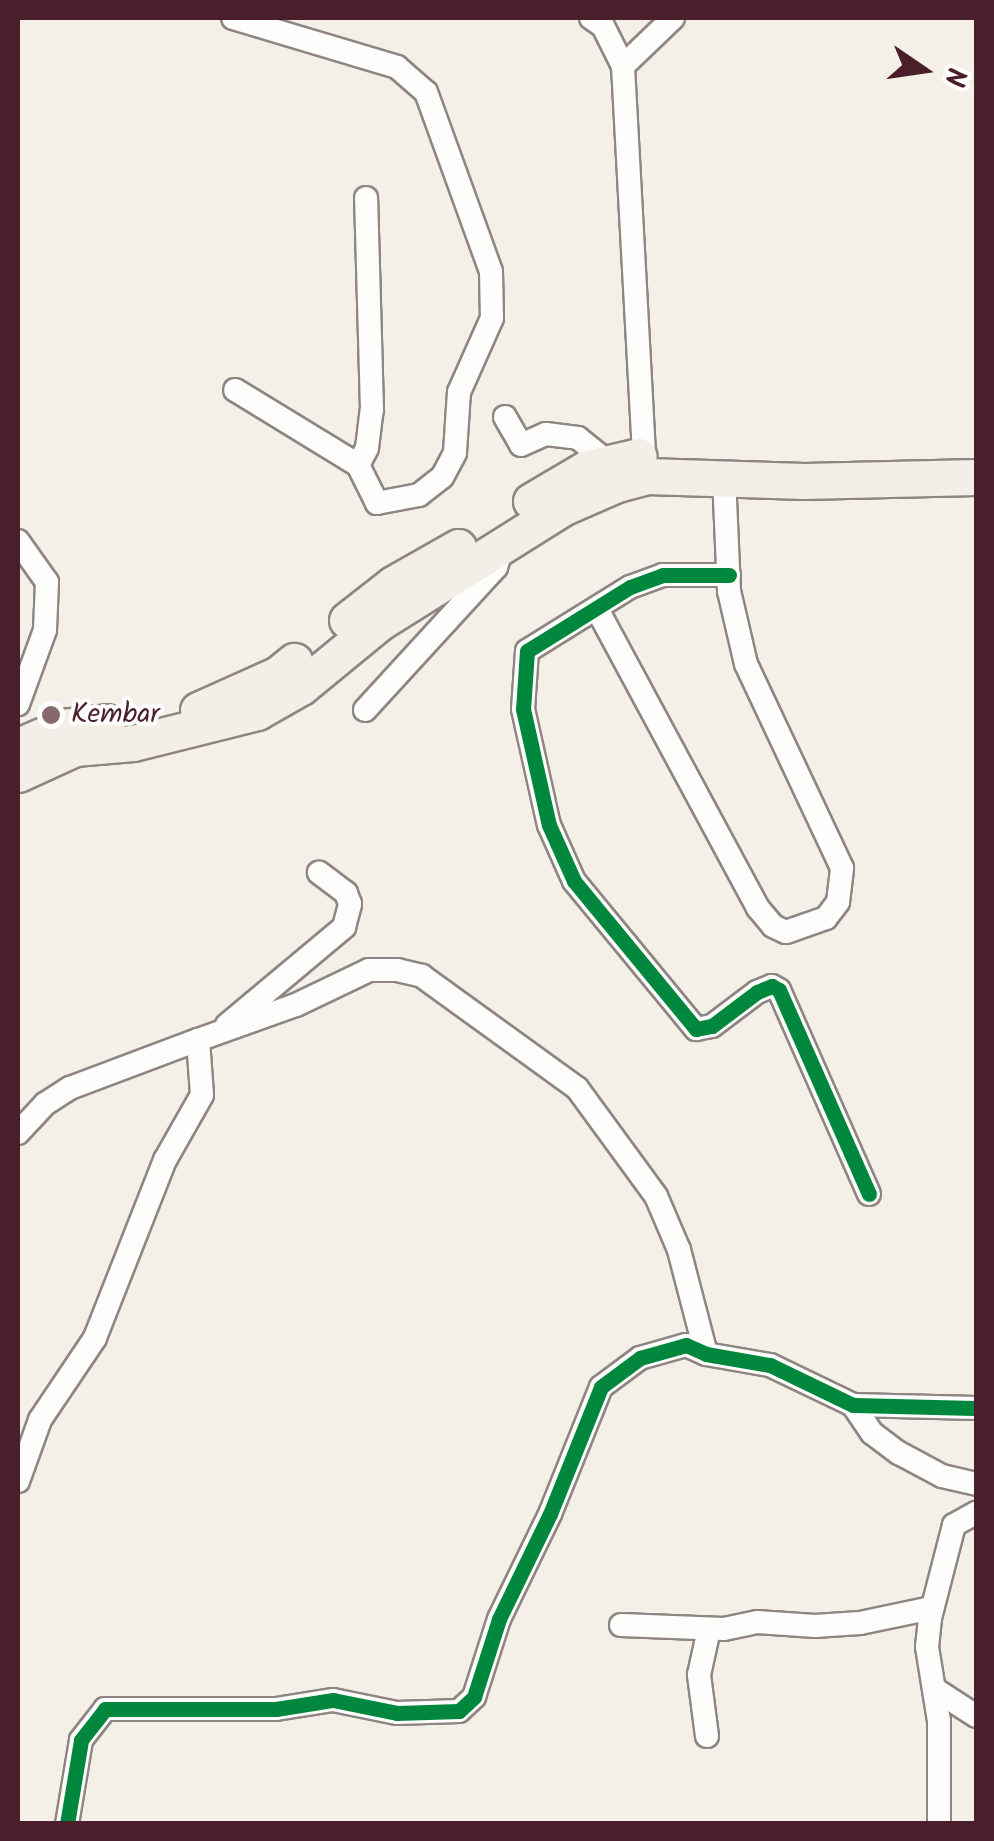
<!DOCTYPE html>
<html>
<head>
<meta charset="utf-8">
<style>
	body { margin:0 }
	#map { position:relative; width:994px; height:1841px; overflow:hidden; background:#f4f0e7; font-family:Kalam,sans-serif }
	div>[style] { position:absolute }
	.roads { filter:drop-shadow(2px 0 #8f8583) drop-shadow(-2px 0 #8f8583) drop-shadow(0 2px #8f8583) drop-shadow(0 -2px #8f8583) }
	.minor>* { height:22px; margin:-11px; padding:0 11px; transform-origin:11px; border-radius:11px; background:#fdfdfb }
	.highway>* { height:35px; margin:-17.5px; padding:0 17.5px; transform-origin:17.5px; border-radius:17.5px; background:#f3eee7 }
	.cycleway>* { height:15px; margin:-7.5px; padding:0 7.5px; transform-origin:7.5px; border-radius:7.5px; background:#00873e }
	.dots>* { width:28px; height:28px; translate:-50% -50%; box-sizing:border-box; border:5px solid #fff; border-radius:50% }
	span { translate:-50% -50%; white-space:nowrap; text-align:center; line-height:1.15; -webkit-text-stroke:8px #fff; paint-order:stroke }
	.poi-label { font-size:28px; color:#4a1f2b }
	.left { translate:0 -50%; text-align:left }
	.frame { position:absolute; inset:0; border:20px solid #4a1f2b; pointer-events:none }
	.north { position:absolute; left:874px; top:20px; width:100px; height:100px; -webkit-text-stroke:8px #fff; paint-order:stroke; rotate:103deg; font-size:28px; font-weight:700; line-height:40px; text-align:center; color:#4a1f2b }
	.north::after { content:''; display:block; margin:auto; width:35px; height:45px; background:#4a1f2b; clip-path:polygon(50% 0,100% 100%,50% 72%,0 100%) }
</style>
</head>
<body>
<div id="map">
	<div class="roads">
		<div class="minor">
			<div style="left:233px;top:18px;width:171px;rotate:16.6deg"></div>
			<div style="left:397px;top:67px;width:38px;rotate:41deg"></div>
			<div style="left:426px;top:92px;width:191px;rotate:70.1deg"></div>
			<div style="left:491px;top:272px;width:46px;rotate:88.8deg"></div>
			<div style="left:492px;top:318px;width:81px;rotate:114deg"></div>
			<div style="left:459px;top:392px;width:61px;rotate:93.8deg"></div>
			<div style="left:455px;top:453px;width:27px;rotate:118deg"></div>
			<div style="left:442px;top:477px;width:29px;rotate:142deg"></div>
			<div style="left:419px;top:495px;width:43px;rotate:169.2deg"></div>
			<div style="left:377px;top:503px;width:42px;rotate:-116.6deg"></div>
			<div style="left:358px;top:465px;width:144px;rotate:-148.6deg"></div>
			<div style="left:591px;top:18px;width:14px;rotate:34deg"></div>
			<div style="left:603px;top:26px;width:45px;rotate:63.4deg"></div>
			<div style="left:623px;top:66px;width:402px;rotate:86.9deg"></div>
			<div style="left:623px;top:66px;width:69px;rotate:-43.8deg"></div>
			<div style="left:505px;top:417px;width:32px;rotate:60deg"></div>
			<div style="left:521px;top:445px;width:27px;rotate:-24deg"></div>
			<div style="left:546px;top:434px;width:32px;rotate:7deg"></div>
			<div style="left:578px;top:438px;width:40px;rotate:39deg"></div>
			<div style="left:358px;top:465px;width:19px;rotate:-62deg"></div>
			<div style="left:367px;top:448px;width:38px;rotate:-83deg"></div>
			<div style="left:372px;top:410px;width:212px;rotate:-91.6deg"></div>
			<div style="left:18px;top:541px;width:50px;rotate:54.7deg"></div>
			<div style="left:47px;top:582px;width:48px;rotate:92.4deg"></div>
			<div style="left:45px;top:630px;width:79px;rotate:110deg"></div>
			<div style="left:729px;top:575px;width:66px;rotate:180deg"></div>
			<div style="left:663px;top:575px;width:35px;rotate:160deg"></div>
			<div style="left:630px;top:587px;width:121px;rotate:148.1deg"></div>
			<div style="left:527px;top:651px;width:58px;rotate:93.9deg"></div>
			<div style="left:523px;top:709px;width:119px;rotate:77.4deg"></div>
			<div style="left:549px;top:825px;width:61px;rotate:65.9deg"></div>
			<div style="left:574px;top:881px;width:192px;rotate:50.5deg"></div>
			<div style="left:696px;top:1029px;width:16px;rotate:-11deg"></div>
			<div style="left:712px;top:1026px;width:56px;rotate:-37.1deg"></div>
			<div style="left:757px;top:992px;width:16px;rotate:-22deg"></div>
			<div style="left:772px;top:986px;width:8px;rotate:30deg"></div>
			<div style="left:779px;top:990px;width:223px;rotate:66.2deg"></div>
			<div style="left:597px;top:609px;width:340px;rotate:61.7deg"></div>
			<div style="left:758px;top:908px;width:23px;rotate:50deg"></div>
			<div style="left:773px;top:926px;width:14px;rotate:25deg"></div>
			<div style="left:786px;top:932px;width:42px;rotate:-19.3deg"></div>
			<div style="left:826px;top:918px;width:20px;rotate:-53deg"></div>
			<div style="left:838px;top:902px;width:34px;rotate:-83deg"></div>
			<div style="left:842px;top:868px;width:225px;rotate:-115.2deg"></div>
			<div style="left:746px;top:664px;width:75px;rotate:-103.1deg"></div>
			<div style="left:729px;top:591px;width:115px;rotate:-92.5deg"></div>
			<div style="left:365px;top:710px;width:194px;rotate:-47.5deg"></div>
			<div style="left:496px;top:567px;width:16px;rotate:-72deg"></div>
			<div style="left:227px;top:1025px;width:153px;rotate:-39.9deg"></div>
			<div style="left:344px;top:927px;width:24px;rotate:-75deg"></div>
			<div style="left:350px;top:904px;width:12px;rotate:-110deg"></div>
			<div style="left:346px;top:893px;width:34px;rotate:-143deg"></div>
			<div style="left:198px;top:1040px;width:104px;rotate:-19.7deg"></div>
			<div style="left:296px;top:1005px;width:81px;rotate:-25.6deg"></div>
			<div style="left:369px;top:970px;width:28px"></div>
			<div style="left:397px;top:970px;width:26px;rotate:13deg"></div>
			<div style="left:422px;top:976px;width:191px;rotate:35.9deg"></div>
			<div style="left:577px;top:1088px;width:134px;rotate:53.8deg"></div>
			<div style="left:656px;top:1196px;width:59px;rotate:66.9deg"></div>
			<div style="left:679px;top:1250px;width:107px;rotate:75.4deg"></div>
			<div style="left:18px;top:1133px;width:40px;rotate:-47deg"></div>
			<div style="left:45px;top:1104px;width:30px;rotate:-33deg"></div>
			<div style="left:70px;top:1088px;width:137px;rotate:-20.6deg"></div>
			<div style="left:198px;top:1040px;width:55px;rotate:85.8deg"></div>
			<div style="left:202px;top:1095px;width:75px;rotate:119.6deg"></div>
			<div style="left:165px;top:1160px;width:191px;rotate:111.5deg"></div>
			<div style="left:95px;top:1338px;width:99px;rotate:123.9deg"></div>
			<div style="left:40px;top:1420px;width:65px;rotate:109.8deg"></div>
			<div style="left:853px;top:1405px;width:34px;rotate:56deg"></div>
			<div style="left:872px;top:1433px;width:34px;rotate:37deg"></div>
			<div style="left:899px;top:1453px;width:49px;rotate:28.1deg"></div>
			<div style="left:942px;top:1476px;width:35px;rotate:13deg"></div>
			<div style="left:621px;top:1625px;width:103px;rotate:2.2deg"></div>
			<div style="left:724px;top:1629px;width:34px;rotate:-12deg"></div>
			<div style="left:757px;top:1622px;width:58px;rotate:3.9deg"></div>
			<div style="left:815px;top:1626px;width:45px;rotate:-3.8deg"></div>
			<div style="left:860px;top:1623px;width:74px;rotate:-11.8deg"></div>
			<div style="left:936px;top:1690px;width:48px;rotate:33deg"></div>
			<div style="left:707px;top:1736px;width:62px;rotate:-97.5deg"></div>
			<div style="left:699px;top:1675px;width:47px;rotate:-77.7deg"></div>
			<div style="left:67px;top:1824px;width:85px;rotate:-80.5deg"></div>
			<div style="left:81px;top:1740px;width:39px;rotate:-52deg"></div>
			<div style="left:105px;top:1709px;width:171px"></div>
			<div style="left:276px;top:1709px;width:58px;rotate:-9deg"></div>
			<div style="left:333px;top:1700px;width:65px;rotate:11.5deg"></div>
			<div style="left:397px;top:1713px;width:62px;rotate:-1.8deg"></div>
			<div style="left:459px;top:1711px;width:21px;rotate:-43deg"></div>
			<div style="left:474px;top:1697px;width:82px;rotate:-72.2deg"></div>
			<div style="left:499px;top:1619px;width:117px;rotate:-64.1deg"></div>
			<div style="left:550px;top:1514px;width:137px;rotate:-68.1deg"></div>
			<div style="left:601px;top:1387px;width:49px;rotate:-36.6deg"></div>
			<div style="left:640px;top:1358px;width:48px;rotate:-15.8deg"></div>
			<div style="left:686px;top:1345px;width:22px;rotate:24deg"></div>
			<div style="left:706px;top:1354px;width:65px;rotate:9.8deg"></div>
			<div style="left:770px;top:1365px;width:92px;rotate:25.7deg"></div>
			<div style="left:853px;top:1405px;width:123px;rotate:1.4deg"></div>
			<div style="left:939px;top:1824px;width:103px;rotate:-90deg"></div>
			<div style="left:939px;top:1721px;width:75px;rotate:-99.2deg"></div>
			<div style="left:927px;top:1647px;width:29px;rotate:-84deg"></div>
			<div style="left:930px;top:1618px;width:96px;rotate:-75.5deg"></div>
			<div style="left:954px;top:1525px;width:25px;rotate:-29deg"></div>
		</div>
		<div class="highway">
			<div style="left:531px;top:501px;width:65px;rotate:-30.5deg"></div>
			<div style="left:587px;top:468px;width:53px;rotate:-13deg"></div>
			<div style="left:347px;top:620px;width:58px;rotate:-38deg"></div>
			<div style="left:393px;top:584px;width:75px;rotate:-29.6deg"></div>
			<div style="left:198px;top:710px;width:88px;rotate:-24.2deg"></div>
			<div style="left:278px;top:674px;width:21px;rotate:-39deg"></div>
			<div style="left:18px;top:746px;width:48px;rotate:-23.4deg"></div>
			<div style="left:62px;top:727px;width:45px;rotate:-6.3deg"></div>
			<div style="left:18px;top:774px;width:63px;rotate:-24.5deg"></div>
			<div style="left:75px;top:748px;width:58px;rotate:-4.9deg"></div>
			<div style="left:133px;top:743px;width:128px;rotate:-14deg"></div>
			<div style="left:257px;top:712px;width:51px;rotate:-29.6deg"></div>
			<div style="left:301px;top:687px;width:101px;rotate:-39.4deg"></div>
			<div style="left:379px;top:623px;width:216px;rotate:-32.1deg"></div>
			<div style="left:562px;top:508px;width:60px;rotate:-23.6deg"></div>
			<div style="left:617px;top:484px;width:31px;rotate:-15deg"></div>
			<div style="left:647px;top:476px;width:157px;rotate:1.8deg"></div>
			<div style="left:804px;top:481px;width:172px;rotate:-1.3deg"></div>
		</div>
	</div>
	<div class="cycleway">
		<div style="left:729px;top:575px;width:66px;rotate:180deg"></div>
		<div style="left:663px;top:575px;width:35px;rotate:160deg"></div>
		<div style="left:630px;top:587px;width:121px;rotate:148.1deg"></div>
		<div style="left:527px;top:651px;width:58px;rotate:93.9deg"></div>
		<div style="left:523px;top:709px;width:119px;rotate:77.4deg"></div>
		<div style="left:549px;top:825px;width:61px;rotate:65.9deg"></div>
		<div style="left:574px;top:881px;width:192px;rotate:50.5deg"></div>
		<div style="left:696px;top:1029px;width:16px;rotate:-11deg"></div>
		<div style="left:712px;top:1026px;width:56px;rotate:-37.1deg"></div>
		<div style="left:757px;top:992px;width:16px;rotate:-22deg"></div>
		<div style="left:772px;top:986px;width:8px;rotate:30deg"></div>
		<div style="left:779px;top:990px;width:223px;rotate:66.2deg"></div>
		<div style="left:67px;top:1824px;width:85px;rotate:-80.5deg"></div>
		<div style="left:81px;top:1740px;width:39px;rotate:-52deg"></div>
		<div style="left:105px;top:1709px;width:171px"></div>
		<div style="left:276px;top:1709px;width:58px;rotate:-9deg"></div>
		<div style="left:333px;top:1700px;width:65px;rotate:11.5deg"></div>
		<div style="left:397px;top:1713px;width:62px;rotate:-1.8deg"></div>
		<div style="left:459px;top:1711px;width:21px;rotate:-43deg"></div>
		<div style="left:474px;top:1697px;width:82px;rotate:-72.2deg"></div>
		<div style="left:499px;top:1619px;width:117px;rotate:-64.1deg"></div>
		<div style="left:550px;top:1514px;width:137px;rotate:-68.1deg"></div>
		<div style="left:601px;top:1387px;width:49px;rotate:-36.6deg"></div>
		<div style="left:640px;top:1358px;width:48px;rotate:-15.8deg"></div>
		<div style="left:686px;top:1345px;width:22px;rotate:24deg"></div>
		<div style="left:706px;top:1354px;width:65px;rotate:9.8deg"></div>
		<div style="left:770px;top:1365px;width:92px;rotate:25.7deg"></div>
		<div style="left:853px;top:1405px;width:123px;rotate:1.4deg"></div>
	</div>
	<div class="dots">
		<div style="left:51px;top:715px;background:#86686d"></div>
	</div>
	<div class="poi-label">
		<span class="left" style="left:71px;top:715px">Kembar</span>
	</div>
	<div class="frame"></div>
	<div class="north">N</div>
</div>
</body>
</html>
